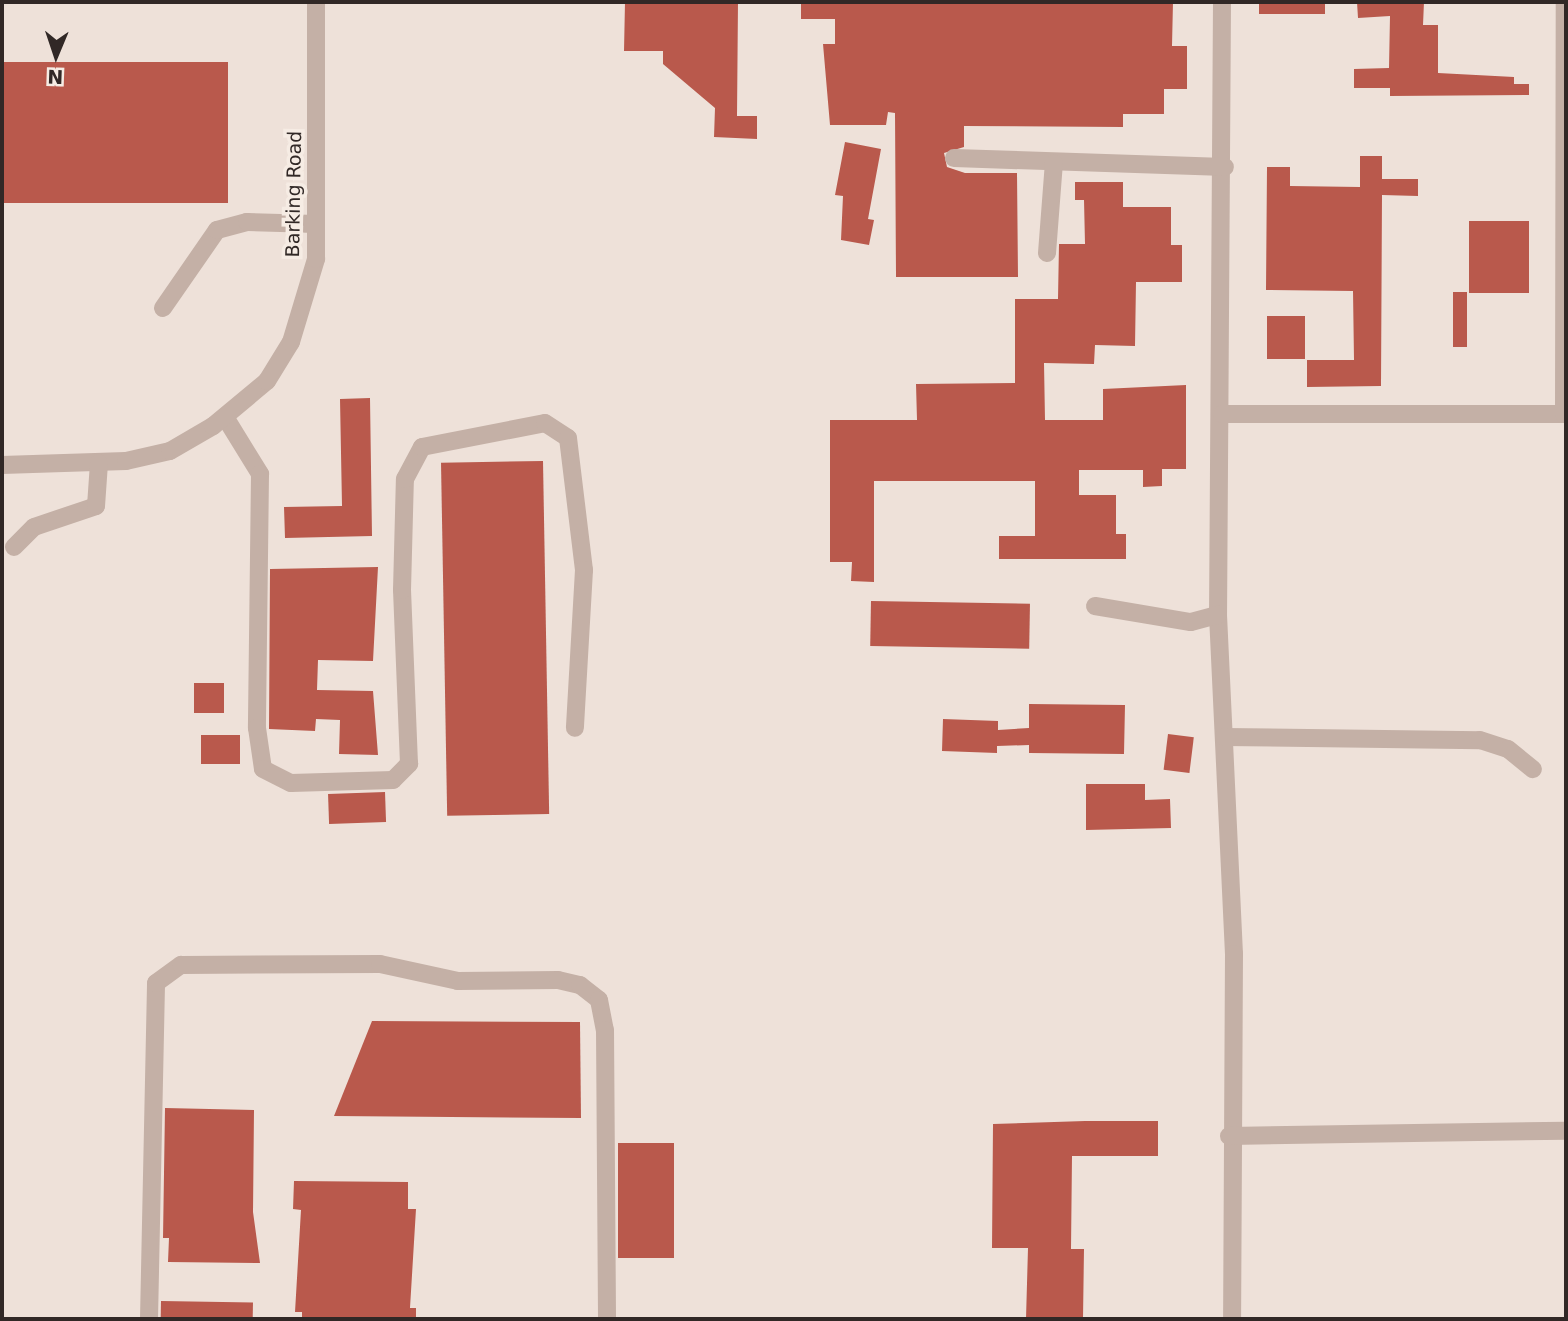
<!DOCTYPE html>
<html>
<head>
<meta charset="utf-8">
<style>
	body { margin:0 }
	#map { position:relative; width:1568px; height:1321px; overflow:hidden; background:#eee1d9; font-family:"DejaVu Sans",sans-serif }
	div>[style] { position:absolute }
	.building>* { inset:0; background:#b9594c; transform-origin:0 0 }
	.minor>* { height:18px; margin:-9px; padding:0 9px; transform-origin:9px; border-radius:9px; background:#c4b0a6 }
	span { translate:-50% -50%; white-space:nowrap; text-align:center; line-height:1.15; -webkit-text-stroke:7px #f6ece4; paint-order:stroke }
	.street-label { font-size:19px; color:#312826 }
	.frame { position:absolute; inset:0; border:4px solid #312826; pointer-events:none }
	.north { position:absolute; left:21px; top:21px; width:70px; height:70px; -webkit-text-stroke:5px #f6ece4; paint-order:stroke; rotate:182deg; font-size:19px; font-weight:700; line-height:28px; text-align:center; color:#312826 }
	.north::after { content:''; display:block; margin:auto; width:24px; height:32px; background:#312826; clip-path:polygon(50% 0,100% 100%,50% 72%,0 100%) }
</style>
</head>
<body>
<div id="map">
	<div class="building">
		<div style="clip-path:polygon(625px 2px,738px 2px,737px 116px,757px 116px,757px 139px,714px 137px,715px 108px,663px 64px,663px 51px,624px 51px)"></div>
		<div style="clip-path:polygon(801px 2px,1173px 2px,1172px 46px,1187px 46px,1187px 89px,1164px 89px,1164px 114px,1123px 114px,1123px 127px,964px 126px,964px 147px,944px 153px,947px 167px,965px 173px,1017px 173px,1018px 277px,896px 277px,895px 113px,888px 112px,886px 125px,830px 125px,823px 44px,835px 44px,835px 19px,801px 19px)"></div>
		<div style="left:1259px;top:2px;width:66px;height:12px"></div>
		<div style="clip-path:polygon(1357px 2px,1424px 2px,1423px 25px,1438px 25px,1438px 73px,1514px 77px,1514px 84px,1529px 84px,1529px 95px,1390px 96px,1390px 88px,1354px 88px,1354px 69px,1389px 68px,1390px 16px,1358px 18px)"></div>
		<div style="left:228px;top:62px;width:141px;height:226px;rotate:90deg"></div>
		<div style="clip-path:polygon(845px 142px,881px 149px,868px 219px,874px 220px,869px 245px,841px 240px,843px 196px,835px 195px)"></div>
		<div style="clip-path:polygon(1360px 156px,1382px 156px,1382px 179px,1418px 179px,1418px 196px,1382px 195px,1381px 386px,1307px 387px,1307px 360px,1354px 360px,1353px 291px,1266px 290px,1267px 167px,1290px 167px,1290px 186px,1360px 187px)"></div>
		<div style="clip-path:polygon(1075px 182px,1123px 182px,1123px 207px,1171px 207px,1171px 245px,1182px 245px,1182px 282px,1136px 282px,1135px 346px,1095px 345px,1094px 364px,1044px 363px,1045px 420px,1103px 420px,1103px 389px,1186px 385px,1186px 469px,1162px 469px,1162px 486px,1143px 487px,1143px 470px,1079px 470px,1079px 495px,1116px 495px,1116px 534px,1126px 534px,1126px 559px,999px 559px,999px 536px,1035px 536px,1035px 481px,874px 481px,874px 582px,851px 581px,852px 562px,830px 562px,830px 420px,917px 420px,916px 384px,1015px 383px,1015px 299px,1058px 299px,1059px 244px,1085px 244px,1084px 200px,1075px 200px)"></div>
		<div style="left:1469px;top:221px;width:60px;height:72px"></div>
		<div style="left:1453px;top:292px;width:14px;height:55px"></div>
		<div style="left:1267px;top:316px;width:38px;height:43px"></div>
		<div style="clip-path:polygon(370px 398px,372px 536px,285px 538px,284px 507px,342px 506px,340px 399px)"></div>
		<div style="left:543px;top:461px;width:353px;height:102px;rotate:89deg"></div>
		<div style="clip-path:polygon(378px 567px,373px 661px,318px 660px,317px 690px,373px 691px,378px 755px,339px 754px,340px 720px,316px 719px,315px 731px,269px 729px,270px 569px)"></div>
		<div style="left:871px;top:601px;width:159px;height:45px;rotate:1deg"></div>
		<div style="left:194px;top:683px;width:30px;height:30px"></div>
		<div style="clip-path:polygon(1029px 704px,1125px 705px,1124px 754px,1029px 753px,1029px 745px,997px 746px,997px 753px,942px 751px,943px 719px,998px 721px,998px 730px,1029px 728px)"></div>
		<div style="left:1168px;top:734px;width:26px;height:36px;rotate:7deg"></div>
		<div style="left:201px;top:735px;width:39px;height:29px"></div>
		<div style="clip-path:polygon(1086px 784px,1145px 784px,1145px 800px,1170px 799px,1171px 828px,1086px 830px)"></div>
		<div style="left:385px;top:792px;width:30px;height:57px;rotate:88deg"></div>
		<div style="clip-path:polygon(372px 1021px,580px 1022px,581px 1118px,334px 1116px)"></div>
		<div style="clip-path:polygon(165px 1108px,254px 1110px,253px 1212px,260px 1263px,168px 1262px,169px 1238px,163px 1238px)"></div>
		<div style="clip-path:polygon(1085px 1121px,1158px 1121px,1158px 1156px,1072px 1156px,1071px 1249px,1084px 1249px,1083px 1319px,1026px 1319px,1028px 1248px,992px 1248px,993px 1124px)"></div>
		<div style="left:618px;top:1143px;width:56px;height:115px"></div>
		<div style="clip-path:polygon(294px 1181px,408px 1182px,408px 1209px,416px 1209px,410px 1308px,416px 1308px,416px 1319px,302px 1319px,302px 1312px,295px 1312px,301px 1210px,293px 1209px)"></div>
		<div style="left:161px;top:1301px;width:92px;height:18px;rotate:1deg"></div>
	</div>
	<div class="minor">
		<div style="left:1222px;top:2px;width:613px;rotate:90.37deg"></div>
		<div style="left:1218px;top:615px;width:339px;rotate:87.3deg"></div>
		<div style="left:1234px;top:954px;width:365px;rotate:90.3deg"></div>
		<div style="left:954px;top:158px;width:271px;rotate:1.9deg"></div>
		<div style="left:1047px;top:253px;width:90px;rotate:-85.6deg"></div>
		<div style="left:163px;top:308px;width:95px;rotate:-55.3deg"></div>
		<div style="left:217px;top:230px;width:31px;rotate:-15deg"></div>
		<div style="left:247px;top:222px;width:69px;rotate:1.7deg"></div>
		<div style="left:1222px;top:414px;width:344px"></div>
		<div style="left:1564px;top:414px;width:412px;rotate:-89.9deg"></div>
		<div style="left:225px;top:417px;width:67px;rotate:58.4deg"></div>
		<div style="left:260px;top:474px;width:254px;rotate:90.7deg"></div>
		<div style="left:257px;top:728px;width:41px;rotate:81.7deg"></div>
		<div style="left:263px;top:769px;width:31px;rotate:27deg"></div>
		<div style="left:291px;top:783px;width:102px;rotate:-1.7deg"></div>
		<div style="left:393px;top:780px;width:23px;rotate:-45deg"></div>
		<div style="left:409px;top:764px;width:174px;rotate:-92.3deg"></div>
		<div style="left:402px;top:590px;width:111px;rotate:-88.5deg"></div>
		<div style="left:405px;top:479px;width:36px;rotate:-62deg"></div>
		<div style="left:422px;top:447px;width:125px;rotate:-11deg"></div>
		<div style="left:545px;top:423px;width:27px;rotate:33deg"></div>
		<div style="left:568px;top:438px;width:133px;rotate:83.1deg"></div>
		<div style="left:584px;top:570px;width:158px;rotate:93.3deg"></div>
		<div style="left:2px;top:465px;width:124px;rotate:-1.8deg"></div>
		<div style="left:126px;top:461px;width:45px;rotate:-12.8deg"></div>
		<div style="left:170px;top:451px;width:50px;rotate:-30.2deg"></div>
		<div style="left:213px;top:426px;width:70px;rotate:-39.8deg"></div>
		<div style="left:267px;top:381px;width:46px;rotate:-58.4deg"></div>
		<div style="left:291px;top:342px;width:87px;rotate:-73.2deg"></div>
		<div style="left:316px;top:259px;width:257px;rotate:-90deg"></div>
		<div style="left:14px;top:547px;width:28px;rotate:-45deg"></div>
		<div style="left:34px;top:527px;width:65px;rotate:-18.7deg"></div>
		<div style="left:96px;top:506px;width:43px;rotate:-86deg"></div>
		<div style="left:1095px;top:606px;width:97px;rotate:9.5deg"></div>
		<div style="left:1191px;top:622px;width:28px;rotate:-15deg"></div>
		<div style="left:1224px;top:737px;width:256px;rotate:0.7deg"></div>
		<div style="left:1480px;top:740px;width:29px;rotate:18deg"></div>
		<div style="left:1508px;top:749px;width:32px;rotate:39deg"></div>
		<div style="left:1229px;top:1136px;width:337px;rotate:-0.9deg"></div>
		<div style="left:149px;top:1319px;width:336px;rotate:-88.8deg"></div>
		<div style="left:156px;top:983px;width:31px;rotate:-36deg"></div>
		<div style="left:181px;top:965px;width:199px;rotate:-0.3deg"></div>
		<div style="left:380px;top:964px;width:80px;rotate:12.3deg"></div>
		<div style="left:458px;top:981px;width:100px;rotate:-0.6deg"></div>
		<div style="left:558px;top:980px;width:23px;rotate:13deg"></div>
		<div style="left:580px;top:985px;width:24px;rotate:38deg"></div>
		<div style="left:599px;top:1000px;width:31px;rotate:79deg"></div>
		<div style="left:605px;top:1030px;width:289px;rotate:89.6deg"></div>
	</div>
	<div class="street-label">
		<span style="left:294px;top:194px;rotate:-89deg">Barking Road</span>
	</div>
	<div class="frame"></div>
	<div class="north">N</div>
</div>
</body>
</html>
